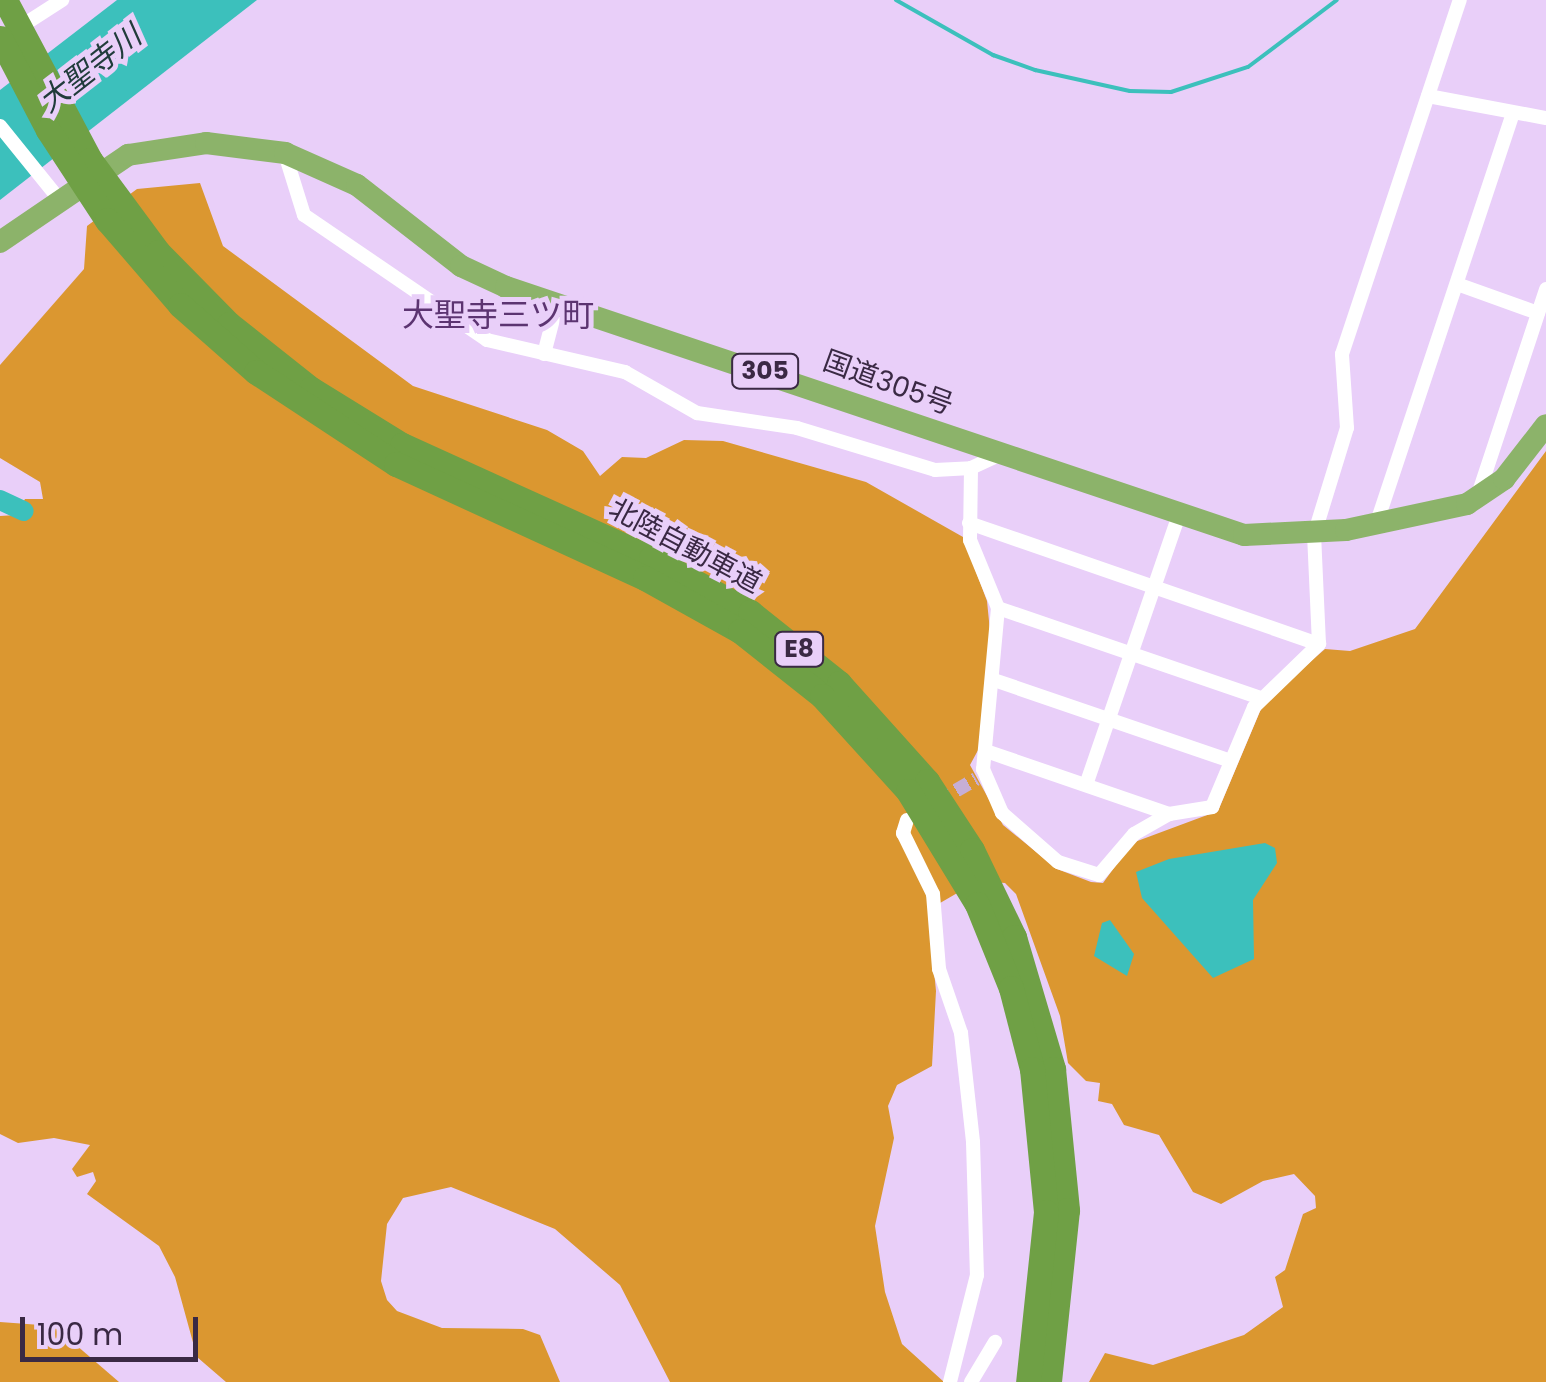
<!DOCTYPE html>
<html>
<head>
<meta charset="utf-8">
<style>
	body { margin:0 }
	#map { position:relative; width:1546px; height:1382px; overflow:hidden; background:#e9cff9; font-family:Poppins,"Noto Sans JP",sans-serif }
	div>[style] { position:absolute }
	.forest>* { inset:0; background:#db9730 }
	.water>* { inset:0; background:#3cc0bc }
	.stream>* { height:4px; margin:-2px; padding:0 2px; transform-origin:2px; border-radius:2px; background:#3cc0bc }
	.river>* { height:20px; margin:-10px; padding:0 10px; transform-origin:10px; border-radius:10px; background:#3cc0bc }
	.minor-tunnel>* { height:14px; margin-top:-7px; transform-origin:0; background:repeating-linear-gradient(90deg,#c6aed5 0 14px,transparent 0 21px) }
	.minor>* { height:14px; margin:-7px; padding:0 7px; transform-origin:7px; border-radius:7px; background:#fff }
	.trunk>* { height:22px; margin:-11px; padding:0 11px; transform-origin:11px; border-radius:11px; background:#8cb36a }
	.motorway>* { height:25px; margin:-12.5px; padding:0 12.5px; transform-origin:12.5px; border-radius:12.5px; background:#6fa045 }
	span { translate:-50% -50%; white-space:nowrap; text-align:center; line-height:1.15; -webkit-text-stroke:10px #e9cff9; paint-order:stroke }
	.shield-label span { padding:2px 8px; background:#e9cff9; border:2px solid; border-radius:8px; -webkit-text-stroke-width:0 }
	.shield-label { font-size:25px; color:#3a2944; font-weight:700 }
	.street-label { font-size:28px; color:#3a2944 }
	.water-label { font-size:30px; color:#213c3b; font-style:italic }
	.quarter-label { font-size:32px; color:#5c3471 }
	.scale { position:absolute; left:20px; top:1317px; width:178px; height:45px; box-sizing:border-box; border:5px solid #3a2944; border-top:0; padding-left:12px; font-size:30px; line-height:35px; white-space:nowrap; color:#3a2944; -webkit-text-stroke:8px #e9cff9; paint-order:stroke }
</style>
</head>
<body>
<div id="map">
	<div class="forest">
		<div style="clip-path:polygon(200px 183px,223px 246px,413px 386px,547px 430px,583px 451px,600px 476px,622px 457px,646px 458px,684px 440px,723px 441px,866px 482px,963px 537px,987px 601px,992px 651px,983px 741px,970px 765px,1003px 825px,1057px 869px,1091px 882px,1103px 883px,1132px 843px,1218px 811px,1264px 702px,1325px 649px,1350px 651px,1415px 629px,1546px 451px,1546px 1382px,1089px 1382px,1105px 1353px,1153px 1365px,1244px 1335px,1283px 1307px,1275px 1277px,1285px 1270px,1303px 1214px,1316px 1208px,1315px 1196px,1294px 1174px,1263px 1181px,1221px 1204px,1193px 1192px,1159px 1135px,1124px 1125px,1112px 1104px,1098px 1101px,1100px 1083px,1086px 1081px,1068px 1063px,1060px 1016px,1016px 894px,1005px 883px,978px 881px,928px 910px,936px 991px,932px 1066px,897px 1085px,888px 1106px,894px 1138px,875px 1226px,885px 1292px,902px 1344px,944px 1382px,670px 1382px,620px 1285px,555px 1229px,451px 1187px,403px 1198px,387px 1224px,381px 1281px,387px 1300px,397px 1311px,442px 1328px,523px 1329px,540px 1335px,560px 1382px,226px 1382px,197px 1357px,175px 1277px,159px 1246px,87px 1194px,96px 1181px,93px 1172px,77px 1177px,72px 1169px,90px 1145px,54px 1138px,18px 1143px,0 1134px,0 516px,16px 515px,25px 499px,43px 499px,40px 482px,0 458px,0 365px,84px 269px,87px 226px,137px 189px)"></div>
		<div style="clip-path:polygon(0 1322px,54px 1326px,119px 1382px,0 1382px)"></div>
	</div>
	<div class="water">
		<div style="clip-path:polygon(117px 0,257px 0,0 200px,0 90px)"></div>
		<div style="clip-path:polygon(1265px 843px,1275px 848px,1277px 863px,1253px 900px,1254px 959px,1213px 978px,1142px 898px,1136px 872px,1169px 859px)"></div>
		<div style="clip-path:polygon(1110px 920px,1134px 954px,1127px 976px,1094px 956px,1102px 923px)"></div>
	</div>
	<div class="stream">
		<div style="left:896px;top:0;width:112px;rotate:29.6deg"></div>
		<div style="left:993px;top:55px;width:45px;rotate:19.7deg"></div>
		<div style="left:1035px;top:70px;width:97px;rotate:12.5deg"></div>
		<div style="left:1130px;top:91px;width:41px;rotate:1.4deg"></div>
		<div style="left:1171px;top:92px;width:81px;rotate:-18deg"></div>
		<div style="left:1248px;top:67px;width:111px;rotate:-37deg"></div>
	</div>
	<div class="river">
		<div style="left:0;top:500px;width:26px;rotate:25deg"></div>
	</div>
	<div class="minor-tunnel">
		<div style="left:938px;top:801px;width:44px;rotate:-30.1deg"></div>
	</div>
	<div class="minor">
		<div style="left:17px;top:29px;width:54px;rotate:-32.8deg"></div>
		<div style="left:1428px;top:96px;width:120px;rotate:10.6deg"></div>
		<div style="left:0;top:126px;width:94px;rotate:51.1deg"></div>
		<div style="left:285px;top:154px;width:64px;rotate:72.7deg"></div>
		<div style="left:304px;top:215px;width:222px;rotate:34.3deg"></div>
		<div style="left:487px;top:340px;width:142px;rotate:13.1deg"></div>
		<div style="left:625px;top:372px;width:83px;rotate:29.7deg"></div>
		<div style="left:697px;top:413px;width:101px;rotate:8.5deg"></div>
		<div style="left:797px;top:428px;width:144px;rotate:16.9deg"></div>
		<div style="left:935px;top:470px;width:36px;rotate:-3deg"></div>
		<div style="left:971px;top:468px;width:31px;rotate:-25deg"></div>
		<div style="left:1457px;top:284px;width:86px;rotate:19.7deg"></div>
		<div style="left:544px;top:354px;width:52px;rotate:-75.4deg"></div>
		<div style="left:971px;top:468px;width:72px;rotate:90.8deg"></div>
		<div style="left:970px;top:540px;width:74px;rotate:67.6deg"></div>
		<div style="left:998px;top:608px;width:162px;rotate:95.3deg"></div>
		<div style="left:983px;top:769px;width:48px;rotate:66.6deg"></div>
		<div style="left:1002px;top:813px;width:74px;rotate:41.2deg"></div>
		<div style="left:1058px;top:862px;width:43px;rotate:17.6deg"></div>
		<div style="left:1099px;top:875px;width:54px;rotate:-49.5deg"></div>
		<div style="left:1134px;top:834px;width:40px;rotate:-29.7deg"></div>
		<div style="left:1169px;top:814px;width:44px;rotate:-9.2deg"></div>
		<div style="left:1212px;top:807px;width:108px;rotate:-67.2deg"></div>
		<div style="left:1254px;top:707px;width:91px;rotate:-44.1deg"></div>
		<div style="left:1319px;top:644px;width:109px;rotate:-92.6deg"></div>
		<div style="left:1314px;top:535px;width:112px;rotate:-72.9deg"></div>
		<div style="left:1347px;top:428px;width:74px;rotate:-93.9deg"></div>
		<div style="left:1342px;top:354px;width:373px;rotate:-71.6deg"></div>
		<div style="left:1477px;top:498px;width:220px;rotate:-71.7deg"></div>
		<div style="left:969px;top:523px;width:370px;rotate:19.1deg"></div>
		<div style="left:1376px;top:525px;width:433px;rotate:-71.6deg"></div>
		<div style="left:998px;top:608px;width:278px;rotate:18.9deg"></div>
		<div style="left:994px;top:680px;width:250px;rotate:18.9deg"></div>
		<div style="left:986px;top:751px;width:194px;rotate:19deg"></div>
		<div style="left:1087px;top:782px;width:280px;rotate:-71deg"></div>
		<div style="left:907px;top:820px;width:14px;rotate:107deg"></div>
		<div style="left:903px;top:833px;width:68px;rotate:63.8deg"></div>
		<div style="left:933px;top:894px;width:75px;rotate:85.4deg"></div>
		<div style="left:939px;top:969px;width:68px;rotate:71deg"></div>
		<div style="left:961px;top:1033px;width:110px;rotate:83.7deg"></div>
		<div style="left:973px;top:1142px;width:133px;rotate:88.3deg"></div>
		<div style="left:977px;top:1275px;width:110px;rotate:104.2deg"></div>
		<div style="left:971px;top:1382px;width:47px;rotate:-59deg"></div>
	</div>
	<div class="trunk">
		<div style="left:0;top:242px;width:155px;rotate:-34.2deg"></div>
		<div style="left:128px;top:155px;width:79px;rotate:-8.7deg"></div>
		<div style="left:206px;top:143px;width:80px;rotate:7.2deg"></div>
		<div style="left:285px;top:153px;width:79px;rotate:24deg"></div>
		<div style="left:357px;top:185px;width:132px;rotate:37.9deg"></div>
		<div style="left:461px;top:266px;width:50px;rotate:25deg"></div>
		<div style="left:506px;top:287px;width:779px;rotate:18.57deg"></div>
		<div style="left:1244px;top:535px;width:102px;rotate:-2.8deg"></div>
		<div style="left:1346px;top:530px;width:124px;rotate:-12.1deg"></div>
		<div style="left:1467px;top:504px;width:45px;rotate:-34deg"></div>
		<div style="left:1504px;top:479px;width:68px;rotate:-52.1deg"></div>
	</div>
	<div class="motorway">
		<div style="left:5px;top:0;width:181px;rotate:62deg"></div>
		<div style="left:90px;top:160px;width:114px;rotate:53.5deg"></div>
		<div style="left:158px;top:252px;width:101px;rotate:45.4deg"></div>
		<div style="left:229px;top:324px;width:105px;rotate:38.4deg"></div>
		<div style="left:311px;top:389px;width:107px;rotate:31.6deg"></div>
		<div style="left:402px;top:445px;width:273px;rotate:24.4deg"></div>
		<div style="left:651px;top:558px;width:113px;rotate:28.6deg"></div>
		<div style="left:750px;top:612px;width:114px;rotate:38.6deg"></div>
		<div style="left:839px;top:683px;width:132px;rotate:48.1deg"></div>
		<div style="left:927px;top:781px;width:82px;rotate:56.9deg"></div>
		<div style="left:972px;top:850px;width:97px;rotate:64.2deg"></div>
		<div style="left:1014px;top:937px;width:138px;rotate:73.5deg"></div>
		<div style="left:1053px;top:1069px;width:142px;rotate:84.3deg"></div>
		<div style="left:1067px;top:1210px;width:173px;rotate:96deg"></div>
		<div style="left:0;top:38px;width:104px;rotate:62.4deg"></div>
		<div style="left:48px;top:130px;width:108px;rotate:56.8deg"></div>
		<div style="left:107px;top:220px;width:112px;rotate:49.3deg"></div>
		<div style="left:180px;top:305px;width:101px;rotate:41.4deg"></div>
		<div style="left:256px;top:372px;width:168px;rotate:33.3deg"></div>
		<div style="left:396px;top:464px;width:274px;rotate:24.6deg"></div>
		<div style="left:645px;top:578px;width:109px;rotate:29.2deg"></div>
		<div style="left:740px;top:631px;width:105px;rotate:38.4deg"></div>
		<div style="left:822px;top:696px;width:128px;rotate:47.8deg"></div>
		<div style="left:908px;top:791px;width:132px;rotate:58.6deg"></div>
		<div style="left:977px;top:904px;width:91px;rotate:68deg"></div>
		<div style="left:1011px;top:988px;width:84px;rotate:75.5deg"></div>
		<div style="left:1032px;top:1069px;width:144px;rotate:84.4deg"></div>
		<div style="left:1046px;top:1212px;width:171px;rotate:96deg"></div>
	</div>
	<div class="shield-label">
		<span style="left:765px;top:371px">305</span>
		<span style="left:799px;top:649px">E8</span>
	</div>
	<div class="street-label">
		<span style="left:888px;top:383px;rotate:20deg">国道305号</span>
		<span style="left:685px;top:546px;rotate:28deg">北陸自動車道</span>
	</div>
	<div class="water-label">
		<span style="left:90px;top:69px;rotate:-38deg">大聖寺川</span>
	</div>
	<div class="quarter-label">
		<span style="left:498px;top:315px">大聖寺三ツ町</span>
	</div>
	<div class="scale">100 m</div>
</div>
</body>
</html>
